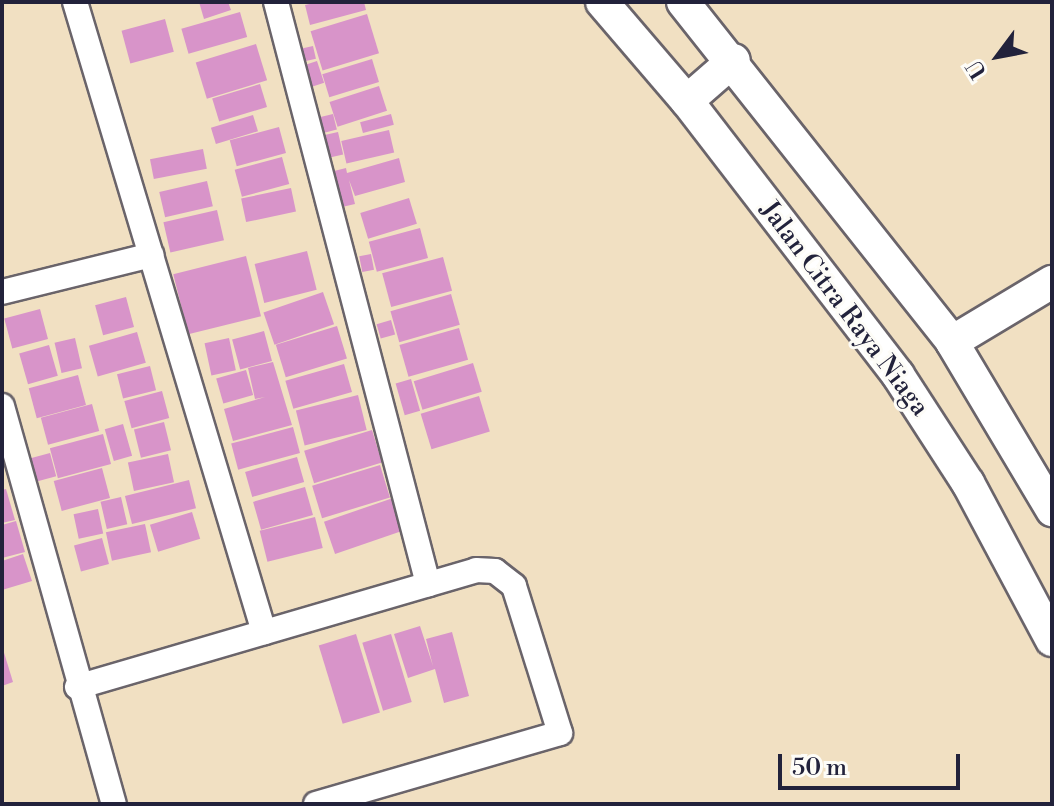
<!DOCTYPE html>
<html>
<head>
<meta charset="utf-8">
<style>
	body { margin:0 }
	#map { position:relative; width:1054px; height:806px; overflow:hidden; background:#f1e0c2; font-family:"Libre Bodoni",serif }
	div>[style] { position:absolute }
	.building>* { inset:0; background:#d894c9; transform-origin:0 0 }
	.roads { filter:drop-shadow(2px 0 #6a646a) drop-shadow(-2px 0 #6a646a) drop-shadow(0 2px #6a646a) drop-shadow(0 -2px #6a646a) }
	.street>* { height:24px; margin:-12px; padding:0 12px; transform-origin:12px; border-radius:12px; background:#fff }
	.secondary>* { height:32px; margin:-16px; padding:0 16px; transform-origin:16px; border-radius:16px; background:#fff }
	span { translate:-50% -50%; white-space:nowrap; text-align:center; line-height:1.15; -webkit-text-stroke:6px #fdfcf7; paint-order:stroke }
	.street-label { font-size:26px; color:#22223b }
	.frame { position:absolute; inset:0; border:4px solid #22223b; pointer-events:none }
	.north { position:absolute; left:958px; top:16px; width:80px; height:80px; -webkit-text-stroke:6px #fdfcf7; paint-order:stroke; rotate:238deg; font-size:22px; font-weight:700; line-height:32px; text-align:center; color:#22223b }
	.north::after { content:''; display:block; margin:auto; width:28px; height:36px; background:#22223b; clip-path:polygon(50% 0,100% 100%,50% 72%,0 100%) }
	.scale { position:absolute; left:778px; top:754px; width:182px; height:36px; box-sizing:border-box; border:4px solid #22223b; border-top:0; padding-left:10px; font-size:24px; line-height:28px; white-space:nowrap; color:#22223b; -webkit-text-stroke:6px #fdfcf7; paint-order:stroke }
</style>
</head>
<body>
<div id="map">
	<div class="building">
		<div style="clip-path:polygon(199px 2px,228px 2px,231px 10px,204px 19px)"></div>
		<div style="clip-path:polygon(318px 2px,364px 2px,366px 10px,310px 25px,305px 5px)"></div>
		<div style="left:240px;top:12px;width:26px;height:61px;rotate:74deg"></div>
		<div style="left:367px;top:14px;width:41px;height:59px;rotate:73deg"></div>
		<div style="left:165px;top:19px;width:34px;height:45px;rotate:75deg"></div>
		<div style="left:256px;top:44px;width:38px;height:63px;rotate:73deg"></div>
		<div style="left:313px;top:46px;width:13px;height:16px;rotate:77deg"></div>
		<div style="left:372px;top:59px;width:24px;height:52px;rotate:73deg"></div>
		<div style="left:317px;top:61px;width:23px;height:16px;rotate:72deg"></div>
		<div style="left:260px;top:84px;width:24px;height:50px;rotate:73deg"></div>
		<div style="left:379px;top:86px;width:26px;height:52px;rotate:72deg"></div>
		<div style="left:333px;top:114px;width:16px;height:16px;rotate:76deg"></div>
		<div style="left:391px;top:114px;width:11px;height:32px;rotate:75deg"></div>
		<div style="left:253px;top:115px;width:17px;height:44px;rotate:73deg"></div>
		<div style="left:279px;top:127px;width:27px;height:51px;rotate:75deg"></div>
		<div style="left:389px;top:130px;width:23px;height:49px;rotate:77deg"></div>
		<div style="left:338px;top:132px;width:23px;height:16px;rotate:77deg"></div>
		<div style="left:203px;top:149px;width:20px;height:54px;rotate:79deg"></div>
		<div style="left:282px;top:157px;width:28px;height:49px;rotate:75deg"></div>
		<div style="clip-path:polygon(399px 158px,405px 182px,355px 196px,349px 180px,355px 204px,342px 207px,334px 171px,346px 168px,347px 173px)"></div>
		<div style="left:207px;top:181px;width:26px;height:49px;rotate:77deg"></div>
		<div style="left:291px;top:188px;width:24px;height:51px;rotate:78deg"></div>
		<div style="left:409px;top:198px;width:27px;height:51px;rotate:73deg"></div>
		<div style="left:217px;top:210px;width:31px;height:55px;rotate:77deg"></div>
		<div style="left:420px;top:228px;width:31px;height:53px;rotate:75deg"></div>
		<div style="left:307px;top:251px;width:40px;height:54px;rotate:76deg"></div>
		<div style="left:371px;top:254px;width:16px;height:12px;rotate:79deg"></div>
		<div style="left:246px;top:256px;width:62px;height:75px;rotate:76deg"></div>
		<div style="left:443px;top:257px;width:35px;height:63px;rotate:75deg"></div>
		<div style="left:323px;top:292px;width:34px;height:63px;rotate:71deg"></div>
		<div style="left:451px;top:294px;width:32px;height:63px;rotate:74deg"></div>
		<div style="left:126px;top:297px;width:31px;height:32px;rotate:75deg"></div>
		<div style="left:40px;top:309px;width:31px;height:37px;rotate:75deg"></div>
		<div style="left:391px;top:320px;width:15px;height:15px;rotate:74deg"></div>
		<div style="left:337px;top:326px;width:34px;height:64px;rotate:73deg"></div>
		<div style="left:459px;top:328px;width:33px;height:62px;rotate:74deg"></div>
		<div style="left:264px;top:331px;width:31px;height:33px;rotate:75deg"></div>
		<div style="left:137px;top:332px;width:32px;height:50px;rotate:74deg"></div>
		<div style="left:75px;top:338px;width:31px;height:21px;rotate:77deg"></div>
		<div style="left:229px;top:338px;width:33px;height:25px;rotate:78deg"></div>
		<div style="left:49px;top:345px;width:32px;height:31px;rotate:74deg"></div>
		<div style="clip-path:polygon(273px 362px,292px 425px,233px 441px,224px 409px,265px 397px,255px 399px,248px 368px)"></div>
		<div style="left:473px;top:363px;width:30px;height:62px;rotate:73deg"></div>
		<div style="left:344px;top:364px;width:29px;height:61px;rotate:74deg"></div>
		<div style="left:150px;top:366px;width:25px;height:34px;rotate:76deg"></div>
		<div style="left:246px;top:370px;width:26px;height:31px;rotate:74deg"></div>
		<div style="left:78px;top:375px;width:31px;height:51px;rotate:75deg"></div>
		<div style="left:411px;top:379px;width:33px;height:16px;rotate:74deg"></div>
		<div style="left:162px;top:391px;width:28px;height:39px;rotate:75deg"></div>
		<div style="left:358px;top:395px;width:36px;height:64px;rotate:76deg"></div>
		<div style="left:479px;top:396px;width:37px;height:61px;rotate:73deg"></div>
		<div style="left:92px;top:404px;width:28px;height:53px;rotate:75deg"></div>
		<div style="left:164px;top:422px;width:29px;height:31px;rotate:76deg"></div>
		<div style="left:123px;top:424px;width:33px;height:19px;rotate:74deg"></div>
		<div style="left:293px;top:427px;width:27px;height:64px;rotate:75deg"></div>
		<div style="left:372px;top:430px;width:34px;height:71px;rotate:73deg"></div>
		<div style="left:103px;top:434px;width:31px;height:55px;rotate:75deg"></div>
		<div style="left:50px;top:453px;width:24px;height:23px;rotate:75deg"></div>
		<div style="left:168px;top:454px;width:29px;height:41px;rotate:78deg"></div>
		<div style="left:297px;top:457px;width:26px;height:54px;rotate:74deg"></div>
		<div style="left:380px;top:465px;width:34px;height:71px;rotate:73deg"></div>
		<div style="left:102px;top:468px;width:31px;height:50px;rotate:75deg"></div>
		<div style="left:189px;top:480px;width:29px;height:66px;rotate:76deg"></div>
		<div style="left:305px;top:487px;width:29px;height:54px;rotate:74deg"></div>
		<div style="clip-path:polygon(6px 489px,15px 520px,2px 523px,2px 490px)"></div>
		<div style="left:121px;top:497px;width:28px;height:21px;rotate:77deg"></div>
		<div style="left:393px;top:498px;width:34px;height:73px;rotate:71deg"></div>
		<div style="left:98px;top:509px;width:25px;height:25px;rotate:78deg"></div>
		<div style="left:192px;top:512px;width:28px;height:44px;rotate:73deg"></div>
		<div style="left:315px;top:517px;width:32px;height:57px;rotate:76deg"></div>
		<div style="clip-path:polygon(16px 521px,25px 552px,2px 558px,2px 525px)"></div>
		<div style="left:145px;top:524px;width:29px;height:40px;rotate:78deg"></div>
		<div style="left:102px;top:538px;width:27px;height:29px;rotate:75deg"></div>
		<div style="clip-path:polygon(23px 554px,32px 581px,2px 590px,2px 561px)"></div>
		<div style="clip-path:polygon(420px 626px,433px 666px,426px 639px,452px 632px,469px 696px,444px 703px,435px 669px,408px 678px,394px 634px)"></div>
		<div style="left:356px;top:634px;width:82px;height:39px;rotate:73deg"></div>
		<div style="left:391px;top:634px;width:71px;height:30px;rotate:73deg"></div>
		<div style="clip-path:polygon(2px 646px,13px 682px,2px 686px)"></div>
	</div>
	<div class="roads">
		<div class="street">
			<div style="left:75px;top:2px;width:658px;rotate:73.3deg"></div>
			<div style="left:276px;top:2px;width:602px;rotate:75.36deg"></div>
			<div style="left:2px;top:292px;width:154px;rotate:-13.9deg"></div>
			<div style="left:2px;top:406px;width:413px;rotate:74.3deg"></div>
			<div style="left:77px;top:687px;width:416px;rotate:-16.3deg"></div>
			<div style="left:476px;top:570px;width:19px;rotate:3deg"></div>
			<div style="left:495px;top:571px;width:24px;rotate:38deg"></div>
			<div style="left:514px;top:586px;width:154px;rotate:72.6deg"></div>
			<div style="left:560px;top:733px;width:254px;rotate:163.8deg"></div>
		</div>
		<div class="secondary">
			<div style="left:602px;top:2px;width:130px;rotate:49.4deg"></div>
			<div style="left:687px;top:101px;width:346px;rotate:52.4deg"></div>
			<div style="left:898px;top:375px;width:129px;rotate:57.1deg"></div>
			<div style="left:968px;top:483px;width:178px;rotate:61.9deg"></div>
			<div style="left:683px;top:2px;width:434px;rotate:51.6deg"></div>
			<div style="left:952px;top:342px;width:196px;rotate:59.2deg"></div>
			<div style="left:687px;top:101px;width:62px;rotate:-41.1deg"></div>
			<div style="left:952px;top:342px;width:117px;rotate:-31deg"></div>
		</div>
	</div>
	<div class="street-label">
		<span style="left:844px;top:309px;rotate:53deg">Jalan Citra Raya Niaga</span>
	</div>
	<div class="frame"></div>
	<div class="north">U</div>
	<div class="scale">50 m</div>
</div>
</body>
</html>
